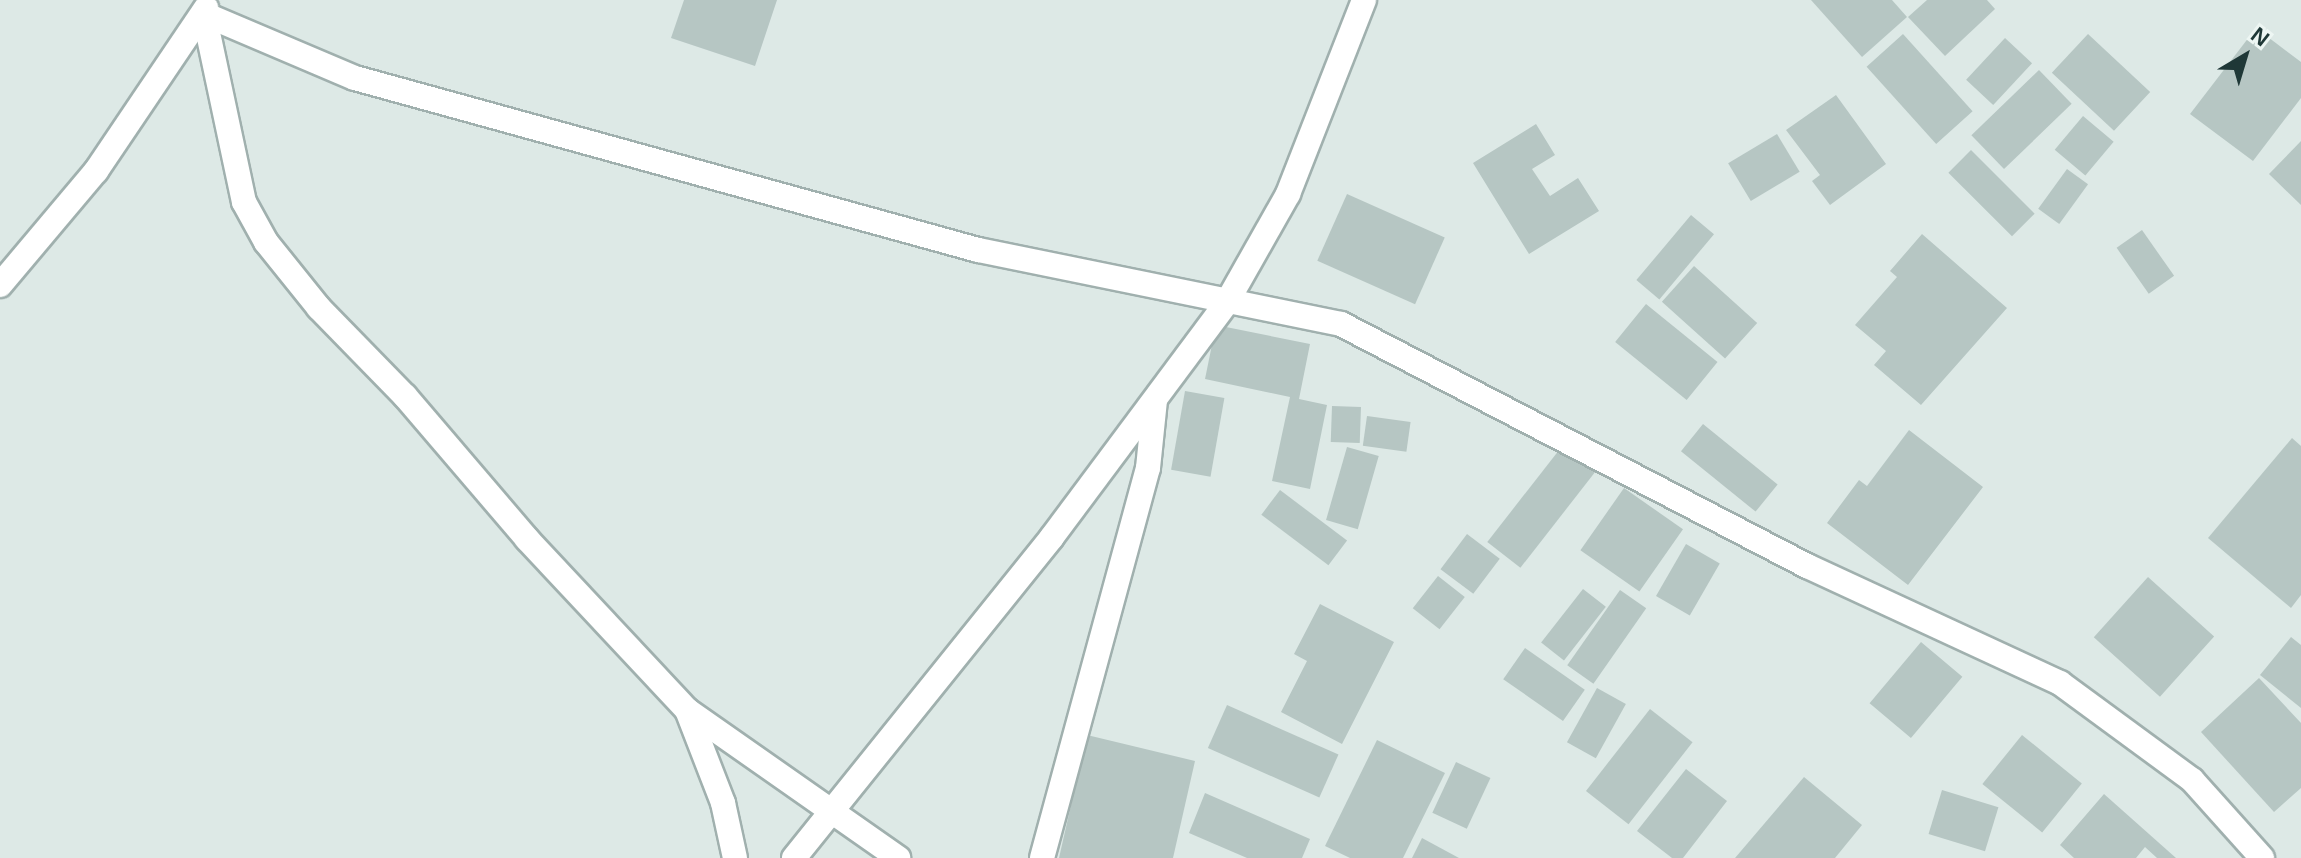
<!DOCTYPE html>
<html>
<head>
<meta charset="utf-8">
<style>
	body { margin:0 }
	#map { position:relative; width:2301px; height:858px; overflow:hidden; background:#dde9e6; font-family:Helvetica,sans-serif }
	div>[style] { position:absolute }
	.building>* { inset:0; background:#b6c6c3; transform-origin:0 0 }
	.roads { filter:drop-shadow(2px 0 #a0b0ae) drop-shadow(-2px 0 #a0b0ae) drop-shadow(0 2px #a0b0ae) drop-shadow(0 -2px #a0b0ae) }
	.minor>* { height:24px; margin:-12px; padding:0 12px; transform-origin:12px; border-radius:12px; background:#fff }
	span { translate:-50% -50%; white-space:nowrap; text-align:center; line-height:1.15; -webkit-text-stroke:8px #edf6f3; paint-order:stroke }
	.north { position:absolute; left:2205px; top:16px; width:80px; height:80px; -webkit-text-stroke:6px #edf6f3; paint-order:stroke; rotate:38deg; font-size:22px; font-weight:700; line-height:32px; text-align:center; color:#1f3837 }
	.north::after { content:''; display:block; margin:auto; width:28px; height:36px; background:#1f3837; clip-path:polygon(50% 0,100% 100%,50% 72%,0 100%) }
</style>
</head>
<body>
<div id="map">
	<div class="building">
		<div style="clip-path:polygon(684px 0,777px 0,755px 66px,671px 38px)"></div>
		<div style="clip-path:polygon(1811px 0,1892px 0,1907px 17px,1862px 57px)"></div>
		<div style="clip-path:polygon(1927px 0,1987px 0,1995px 9px,1945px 56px,1908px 17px)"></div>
		<div style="clip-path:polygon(2256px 28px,2301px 62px,2301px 98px,2253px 161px,2190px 114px)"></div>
		<div style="left:1903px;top:34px;width:104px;height:49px;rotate:48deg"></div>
		<div style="left:2088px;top:34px;width:85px;height:53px;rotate:43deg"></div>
		<div style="left:2005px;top:38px;width:37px;height:57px;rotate:43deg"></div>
		<div style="left:2039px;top:70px;width:47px;height:94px;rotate:46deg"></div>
		<div style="clip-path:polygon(1836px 95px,1886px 164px,1830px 205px,1812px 181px,1820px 175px,1786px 130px)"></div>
		<div style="left:2083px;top:116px;width:40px;height:44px;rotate:40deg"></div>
		<div style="clip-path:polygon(1536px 124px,1555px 155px,1532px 169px,1550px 196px,1578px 178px,1599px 211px,1529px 254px,1473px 163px)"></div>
		<div style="left:1777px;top:134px;width:44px;height:57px;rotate:59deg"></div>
		<div style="clip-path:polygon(2301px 141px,2301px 205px,2269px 174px)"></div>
		<div style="left:1971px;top:150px;width:90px;height:32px;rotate:45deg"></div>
		<div style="left:2067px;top:169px;width:26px;height:49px;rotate:36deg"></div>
		<div style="left:1347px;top:194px;width:107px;height:73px;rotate:24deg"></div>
		<div style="left:1691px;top:215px;width:30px;height:85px;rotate:40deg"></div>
		<div style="left:2142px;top:230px;width:56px;height:31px;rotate:55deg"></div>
		<div style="clip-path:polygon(1922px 234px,2007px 308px,1921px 405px,1874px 365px,1886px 351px,1855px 325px,1897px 277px,1890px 271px)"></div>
		<div style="left:1694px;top:266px;width:85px;height:48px;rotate:42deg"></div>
		<div style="left:1646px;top:304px;width:92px;height:49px;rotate:39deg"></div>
		<div style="clip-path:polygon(1216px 325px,1310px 344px,1299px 399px,1327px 405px,1310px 489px,1272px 481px,1290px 397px,1205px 379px)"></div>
		<div style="left:1185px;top:391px;width:40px;height:80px;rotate:10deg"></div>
		<div style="left:1332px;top:406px;width:29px;height:36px;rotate:2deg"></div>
		<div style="left:1367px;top:416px;width:44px;height:30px;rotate:8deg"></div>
		<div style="left:1703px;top:424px;width:96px;height:35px;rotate:39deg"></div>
		<div style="clip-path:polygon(1909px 430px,1983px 487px,1908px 585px,1827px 523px,1859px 480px,1867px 486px)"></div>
		<div style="clip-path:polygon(2292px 438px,2301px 446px,2301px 595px,2291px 608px,2208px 538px)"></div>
		<div style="left:1563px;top:445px;width:42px;height:123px;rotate:38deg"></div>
		<div style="left:1347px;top:447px;width:33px;height:76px;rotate:16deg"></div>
		<div style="left:1624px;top:488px;width:72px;height:76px;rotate:35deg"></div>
		<div style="left:1280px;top:490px;width:84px;height:31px;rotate:37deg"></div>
		<div style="left:1467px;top:534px;width:41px;height:44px;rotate:37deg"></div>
		<div style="left:1686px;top:544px;width:39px;height:60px;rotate:30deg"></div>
		<div style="left:1438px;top:576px;width:34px;height:41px;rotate:38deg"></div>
		<div style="left:2148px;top:577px;width:89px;height:81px;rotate:42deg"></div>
		<div style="left:1583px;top:589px;width:29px;height:68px;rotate:38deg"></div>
		<div style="left:1620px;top:590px;width:32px;height:92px;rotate:35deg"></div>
		<div style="clip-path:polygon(1320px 604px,1394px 642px,1342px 744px,1281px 712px,1307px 661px,1294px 654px)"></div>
		<div style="clip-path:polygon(2291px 637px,2301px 645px,2301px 708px,2260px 675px)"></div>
		<div style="left:1921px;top:642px;width:54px;height:80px;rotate:40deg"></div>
		<div style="left:1525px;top:648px;width:73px;height:38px;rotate:35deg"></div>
		<div style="clip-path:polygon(2259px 678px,2301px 723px,2301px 788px,2274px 812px,2201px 732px)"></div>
		<div style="left:1597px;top:688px;width:33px;height:62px;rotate:29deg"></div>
		<div style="left:1227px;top:705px;width:122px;height:47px;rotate:24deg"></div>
		<div style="left:1650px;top:709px;width:54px;height:104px;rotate:38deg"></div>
		<div style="clip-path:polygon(1087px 735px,1195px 761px,1173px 858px,1059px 858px)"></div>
		<div style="left:2022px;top:735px;width:77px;height:63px;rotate:39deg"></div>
		<div style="clip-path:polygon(1377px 740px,1445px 773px,1403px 858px,1350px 858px,1325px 846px)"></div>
		<div style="left:1456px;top:762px;width:38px;height:56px;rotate:25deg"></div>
		<div style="clip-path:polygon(1686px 769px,1727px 801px,1683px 858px,1672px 858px,1637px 831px)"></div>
		<div style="clip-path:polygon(1804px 777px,1862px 825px,1835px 858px,1735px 858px)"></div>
		<div style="left:1942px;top:790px;width:59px;height:46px;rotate:17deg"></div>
		<div style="clip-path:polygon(1205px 793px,1310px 839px,1302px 858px,1247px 858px,1189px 833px)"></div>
		<div style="clip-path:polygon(2104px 794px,2176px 858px,2157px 858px,2145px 847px,2136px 858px,2074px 858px,2060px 845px)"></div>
		<div style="clip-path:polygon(1422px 838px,1459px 858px,1412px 858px)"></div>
	</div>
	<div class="roads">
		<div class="minor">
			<div style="left:204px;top:14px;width:164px;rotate:23deg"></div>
			<div style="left:355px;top:78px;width:646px;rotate:15.43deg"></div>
			<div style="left:978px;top:250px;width:370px;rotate:11.5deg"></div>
			<div style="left:1341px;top:324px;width:525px;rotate:27.44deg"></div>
			<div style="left:1807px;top:566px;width:279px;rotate:24.8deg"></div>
			<div style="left:2060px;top:683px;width:164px;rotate:36.3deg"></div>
			<div style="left:2192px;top:780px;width:105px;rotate:48.1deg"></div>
			<div style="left:204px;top:14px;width:192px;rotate:78deg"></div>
			<div style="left:244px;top:202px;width:46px;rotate:61.2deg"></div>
			<div style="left:266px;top:242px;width:85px;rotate:51.2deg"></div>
			<div style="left:319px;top:308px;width:123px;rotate:45.7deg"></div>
			<div style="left:405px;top:396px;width:188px;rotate:49.5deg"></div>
			<div style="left:527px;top:539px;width:234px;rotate:46.9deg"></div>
			<div style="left:687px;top:710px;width:258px;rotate:35deg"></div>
			<div style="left:0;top:285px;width:149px;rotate:-49.9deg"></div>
			<div style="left:96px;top:171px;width:197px;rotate:-56deg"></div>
			<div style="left:687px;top:710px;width:100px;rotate:68.8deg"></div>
			<div style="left:723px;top:803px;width:56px;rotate:77.7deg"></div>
			<div style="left:794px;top:858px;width:412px;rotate:-51.2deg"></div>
			<div style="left:1052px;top:537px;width:293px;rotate:-53.3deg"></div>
			<div style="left:1227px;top:302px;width:124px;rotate:-60.5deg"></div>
			<div style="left:1288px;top:194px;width:208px;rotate:-68.6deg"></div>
			<div style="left:1042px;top:858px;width:404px;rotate:-74.8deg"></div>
			<div style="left:1148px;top:468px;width:68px;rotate:-84.1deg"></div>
		</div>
	</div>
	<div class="north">N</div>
</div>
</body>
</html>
